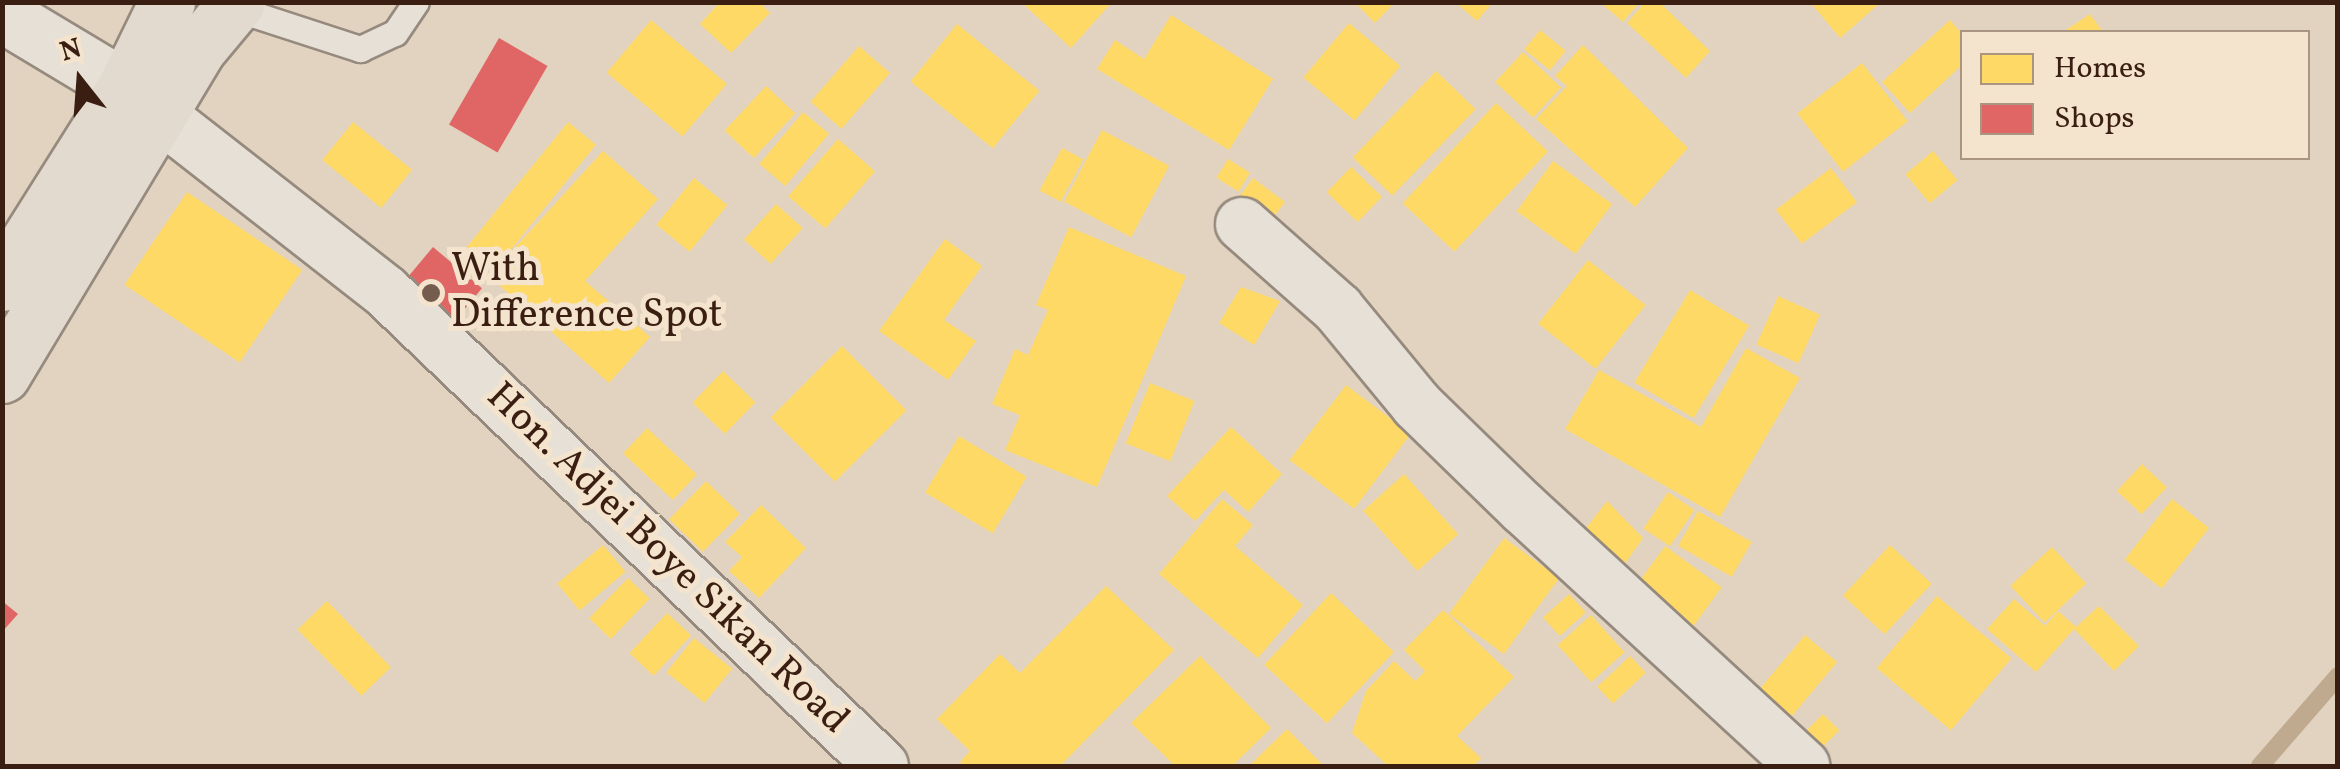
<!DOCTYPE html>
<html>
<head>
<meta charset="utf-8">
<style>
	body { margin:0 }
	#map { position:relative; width:2340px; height:769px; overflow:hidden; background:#e1d3bf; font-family:Vollkorn,serif }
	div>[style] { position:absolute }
	.homes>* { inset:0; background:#ffd966; transform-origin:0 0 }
	.shops>* { inset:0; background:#e06666; transform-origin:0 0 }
	.stream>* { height:18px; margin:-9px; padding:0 9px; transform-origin:9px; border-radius:9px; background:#bfa98f }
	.roads { filter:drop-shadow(2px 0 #968a7e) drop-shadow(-2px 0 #968a7e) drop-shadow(0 2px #968a7e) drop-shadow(0 -2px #968a7e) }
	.lane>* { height:25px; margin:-12.5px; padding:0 12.5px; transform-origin:12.5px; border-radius:12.5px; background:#e6e0d6 }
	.street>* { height:52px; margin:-26px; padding:0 26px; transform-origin:26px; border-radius:26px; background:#e6e0d6 }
	.secondary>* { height:55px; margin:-27.5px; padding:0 27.5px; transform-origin:27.5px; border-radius:27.5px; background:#e6e0d6 }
	.primary>* { height:55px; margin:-27.5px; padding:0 27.5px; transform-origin:27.5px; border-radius:27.5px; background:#e2dacf }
	.dots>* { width:28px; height:28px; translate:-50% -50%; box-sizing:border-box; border:5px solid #f4e4cd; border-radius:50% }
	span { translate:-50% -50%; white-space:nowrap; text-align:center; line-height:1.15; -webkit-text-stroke:10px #f4e4cd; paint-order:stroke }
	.poi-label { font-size:40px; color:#3a1e11 }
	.left { translate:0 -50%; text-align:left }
	.street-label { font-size:40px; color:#3a1e11 }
	.frame { position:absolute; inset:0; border:5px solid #3a1e11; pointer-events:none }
	.legend { position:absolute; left:1960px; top:30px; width:350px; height:130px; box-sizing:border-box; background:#f4e4cd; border:2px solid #aa9582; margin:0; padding:12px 18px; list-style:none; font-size:30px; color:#3a1e11 }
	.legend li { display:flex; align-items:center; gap:20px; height:50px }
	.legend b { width:50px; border:2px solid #aa9582 }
	.north { position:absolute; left:30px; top:30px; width:100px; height:100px; -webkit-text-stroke:8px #f4e4cd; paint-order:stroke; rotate:343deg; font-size:28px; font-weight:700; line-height:40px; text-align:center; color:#3a1e11 }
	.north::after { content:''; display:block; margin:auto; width:35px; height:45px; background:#3a1e11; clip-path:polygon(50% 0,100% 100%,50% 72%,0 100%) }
</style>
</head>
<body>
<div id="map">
	<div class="homes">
		<div style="clip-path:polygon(720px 2px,759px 2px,770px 13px,731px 53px,700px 24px)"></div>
		<div style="clip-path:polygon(1021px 2px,1112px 2px,1071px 48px)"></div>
		<div style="clip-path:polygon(1354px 2px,1395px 2px,1375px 23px)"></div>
		<div style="clip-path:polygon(1455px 2px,1493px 2px,1477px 21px)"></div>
		<div style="clip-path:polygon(1600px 2px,1640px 2px,1623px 22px)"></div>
		<div style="clip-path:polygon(1645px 2px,1659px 2px,1710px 51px,1686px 78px,1627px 23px)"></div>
		<div style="clip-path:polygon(1810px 2px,1881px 2px,1840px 38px)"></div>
		<div style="clip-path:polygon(2090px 14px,2103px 32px,2063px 32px)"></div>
		<div style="clip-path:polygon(1171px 15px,1273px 79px,1229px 150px,1097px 69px,1115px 40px,1144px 59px)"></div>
		<div style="left:651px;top:20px;width:99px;height:69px;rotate:40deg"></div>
		<div style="clip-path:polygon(1950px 20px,1962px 34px,1962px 65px,1910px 113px,1882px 82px)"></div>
		<div style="left:1349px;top:23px;width:67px;height:71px;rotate:40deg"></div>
		<div style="left:957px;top:24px;width:106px;height:74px;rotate:39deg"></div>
		<div style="left:1540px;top:30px;width:33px;height:25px;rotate:39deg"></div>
		<div style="clip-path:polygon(1583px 45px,1688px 148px,1635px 207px,1536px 119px,1567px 86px,1555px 76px)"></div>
		<div style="left:859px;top:46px;width:41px;height:74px;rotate:41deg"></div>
		<div style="left:1523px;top:52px;width:52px;height:41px;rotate:43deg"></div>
		<div style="left:1862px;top:63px;width:74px;height:82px;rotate:52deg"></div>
		<div style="left:1436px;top:71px;width:55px;height:120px;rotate:44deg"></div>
		<div style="left:766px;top:86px;width:40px;height:61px;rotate:43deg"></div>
		<div style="left:1496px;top:103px;width:71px;height:137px;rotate:43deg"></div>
		<div style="left:803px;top:112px;width:34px;height:68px;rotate:40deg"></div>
		<div style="left:353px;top:122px;width:76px;height:49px;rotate:39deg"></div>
		<div style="left:568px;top:122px;width:36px;height:162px;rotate:39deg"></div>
		<div style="left:1102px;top:130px;width:76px;height:81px;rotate:28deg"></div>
		<div style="left:838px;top:139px;width:49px;height:76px;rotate:41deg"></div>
		<div style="left:1062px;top:148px;width:24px;height:48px;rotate:28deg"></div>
		<div style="clip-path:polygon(603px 151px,658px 199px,585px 281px,650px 337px,609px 383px,489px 276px)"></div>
		<div style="left:1933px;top:151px;width:38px;height:36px;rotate:50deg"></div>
		<div style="left:1228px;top:159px;width:26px;height:22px;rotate:32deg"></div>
		<div style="left:1553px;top:161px;width:73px;height:62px;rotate:36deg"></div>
		<div style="left:1351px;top:167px;width:43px;height:35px;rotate:44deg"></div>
		<div style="left:1831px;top:168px;width:43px;height:69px;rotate:53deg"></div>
		<div style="left:694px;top:178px;width:43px;height:60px;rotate:39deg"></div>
		<div style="left:1253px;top:178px;width:40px;height:32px;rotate:37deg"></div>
		<div style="left:187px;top:192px;width:139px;height:112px;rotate:34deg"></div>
		<div style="left:776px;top:204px;width:36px;height:48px;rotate:42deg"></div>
		<div style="clip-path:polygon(1069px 227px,1186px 276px,1097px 487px,1005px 450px,1020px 415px,992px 404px,1015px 349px,1028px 355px,1048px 310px,1036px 305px)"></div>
		<div style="clip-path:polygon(945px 239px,982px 266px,944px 320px,976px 341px,948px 380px,879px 331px)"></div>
		<div style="left:1588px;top:260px;width:73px;height:81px;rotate:38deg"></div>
		<div style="clip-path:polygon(1241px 287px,1280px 301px,1254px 345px,1219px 323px)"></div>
		<div style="left:1690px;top:290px;width:69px;height:108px;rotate:31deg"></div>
		<div style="left:1778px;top:296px;width:46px;height:53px;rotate:24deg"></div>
		<div style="left:842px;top:346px;width:91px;height:101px;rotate:45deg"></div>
		<div style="clip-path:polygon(1746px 348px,1800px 378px,1720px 517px,1565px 429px,1599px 370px,1701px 427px)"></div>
		<div style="left:723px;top:371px;width:45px;height:44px;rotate:44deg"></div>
		<div style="left:1150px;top:383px;width:48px;height:65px;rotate:22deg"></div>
		<div style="left:1346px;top:385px;width:81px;height:94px;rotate:37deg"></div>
		<div style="clip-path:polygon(1231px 427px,1282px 474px,1248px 512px,1224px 490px,1195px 521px,1167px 496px)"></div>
		<div style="left:647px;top:428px;width:68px;height:35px;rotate:43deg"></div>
		<div style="left:959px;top:436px;width:79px;height:66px;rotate:31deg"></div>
		<div style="left:2142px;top:464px;width:34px;height:37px;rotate:43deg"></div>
		<div style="left:1404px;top:474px;width:81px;height:55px;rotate:48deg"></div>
		<div style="left:706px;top:481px;width:47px;height:53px;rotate:44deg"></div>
		<div style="left:1668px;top:492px;width:32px;height:44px;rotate:34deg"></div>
		<div style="clip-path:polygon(1222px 499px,1253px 525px,1235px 546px,1303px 605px,1258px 658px,1159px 574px)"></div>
		<div style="left:2172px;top:499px;width:47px;height:77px;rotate:38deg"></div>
		<div style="clip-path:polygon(1607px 501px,1643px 538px,1619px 572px,1577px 540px)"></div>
		<div style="clip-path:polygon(761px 505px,806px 548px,759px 598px,729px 571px,742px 557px,725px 542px)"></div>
		<div style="left:1698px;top:511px;width:62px;height:40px;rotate:30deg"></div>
		<div style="left:1504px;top:538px;width:68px;height:94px;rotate:36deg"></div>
		<div style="left:603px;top:545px;width:35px;height:60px;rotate:50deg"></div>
		<div style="left:1890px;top:545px;width:57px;height:69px;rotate:43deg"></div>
		<div style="left:1665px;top:546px;width:70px;height:57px;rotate:36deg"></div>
		<div style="left:2052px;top:547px;width:50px;height:57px;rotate:47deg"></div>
		<div style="left:628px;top:578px;width:30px;height:56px;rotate:44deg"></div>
		<div style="clip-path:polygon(1106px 586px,1174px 650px,1060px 766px,964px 766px,960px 762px,970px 751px,937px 719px,1000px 654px,1020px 673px)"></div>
		<div style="left:1331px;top:593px;width:86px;height:98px;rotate:43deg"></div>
		<div style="left:1569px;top:594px;width:25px;height:35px;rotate:48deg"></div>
		<div style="left:1937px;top:596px;width:97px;height:94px;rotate:40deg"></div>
		<div style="clip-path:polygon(2014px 599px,2045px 626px,2058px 611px,2076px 627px,2099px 606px,2139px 646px,2114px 671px,2074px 629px,2036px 672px,1987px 629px)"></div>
		<div style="left:327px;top:601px;width:92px;height:41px;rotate:46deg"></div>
		<div style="clip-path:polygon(1443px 610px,1514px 677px,1457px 736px,1481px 758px,1473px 766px,1388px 766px,1352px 733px,1366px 691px,1394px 661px,1415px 681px,1425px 671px,1404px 650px)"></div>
		<div style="left:667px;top:613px;width:33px;height:55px;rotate:43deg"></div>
		<div style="left:1591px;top:615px;width:50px;height:45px;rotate:48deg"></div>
		<div style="left:1805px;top:635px;width:42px;height:77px;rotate:40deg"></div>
		<div style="left:694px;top:638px;width:49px;height:44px;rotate:39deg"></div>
		<div style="clip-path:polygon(1200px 656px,1271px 728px,1232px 766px,1175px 766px,1131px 723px)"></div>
		<div style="left:1630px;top:656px;width:23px;height:45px;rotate:47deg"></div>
		<div style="left:1823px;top:714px;width:23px;height:39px;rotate:45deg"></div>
		<div style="clip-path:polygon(1287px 729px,1324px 766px,1249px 766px)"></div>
	</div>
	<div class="shops">
		<div style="left:499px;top:38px;width:56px;height:100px;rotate:30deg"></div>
		<div style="left:433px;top:247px;width:64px;height:41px;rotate:40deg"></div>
		<div style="clip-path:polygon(2px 601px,18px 614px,2px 632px)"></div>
	</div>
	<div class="stream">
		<div style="left:2260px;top:766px;width:119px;rotate:-49.1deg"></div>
	</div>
	<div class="roads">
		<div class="lane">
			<div style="left:234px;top:8px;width:133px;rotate:18deg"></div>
			<div style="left:360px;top:49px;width:38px;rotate:-25deg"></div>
			<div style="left:395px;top:33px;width:37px;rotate:-56deg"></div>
		</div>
		<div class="street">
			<div style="left:125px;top:88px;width:331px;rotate:38deg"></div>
			<div style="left:386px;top:292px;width:686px;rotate:43.7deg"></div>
			<div style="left:1242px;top:224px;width:128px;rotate:41.5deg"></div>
			<div style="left:1338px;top:309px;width:124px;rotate:50.5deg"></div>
			<div style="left:1417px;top:405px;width:148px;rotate:44.2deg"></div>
			<div style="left:1523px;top:508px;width:381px;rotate:42.6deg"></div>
		</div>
		<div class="secondary">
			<div style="left:2px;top:14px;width:144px;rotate:31deg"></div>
		</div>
		<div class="primary">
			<div style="left:2px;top:283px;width:231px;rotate:-57.8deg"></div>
			<div style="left:125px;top:88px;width:96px;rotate:-64deg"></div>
			<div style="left:2px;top:375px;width:379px;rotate:-59deg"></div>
			<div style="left:197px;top:50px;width:62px;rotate:-50.2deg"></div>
		</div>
	</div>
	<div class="dots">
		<div style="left:431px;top:293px;background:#745d4e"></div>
	</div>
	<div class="poi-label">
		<span class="left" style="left:451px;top:293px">With<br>Difference Spot</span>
	</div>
	<div class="street-label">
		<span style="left:667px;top:559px;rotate:44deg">Hon. Adjei Boye Sikan Road</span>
	</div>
	<div class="frame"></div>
	<ul class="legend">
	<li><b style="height:28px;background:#ffd966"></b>Homes</li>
	<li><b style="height:28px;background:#e06666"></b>Shops</li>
	</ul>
	<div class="north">N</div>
</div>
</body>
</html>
